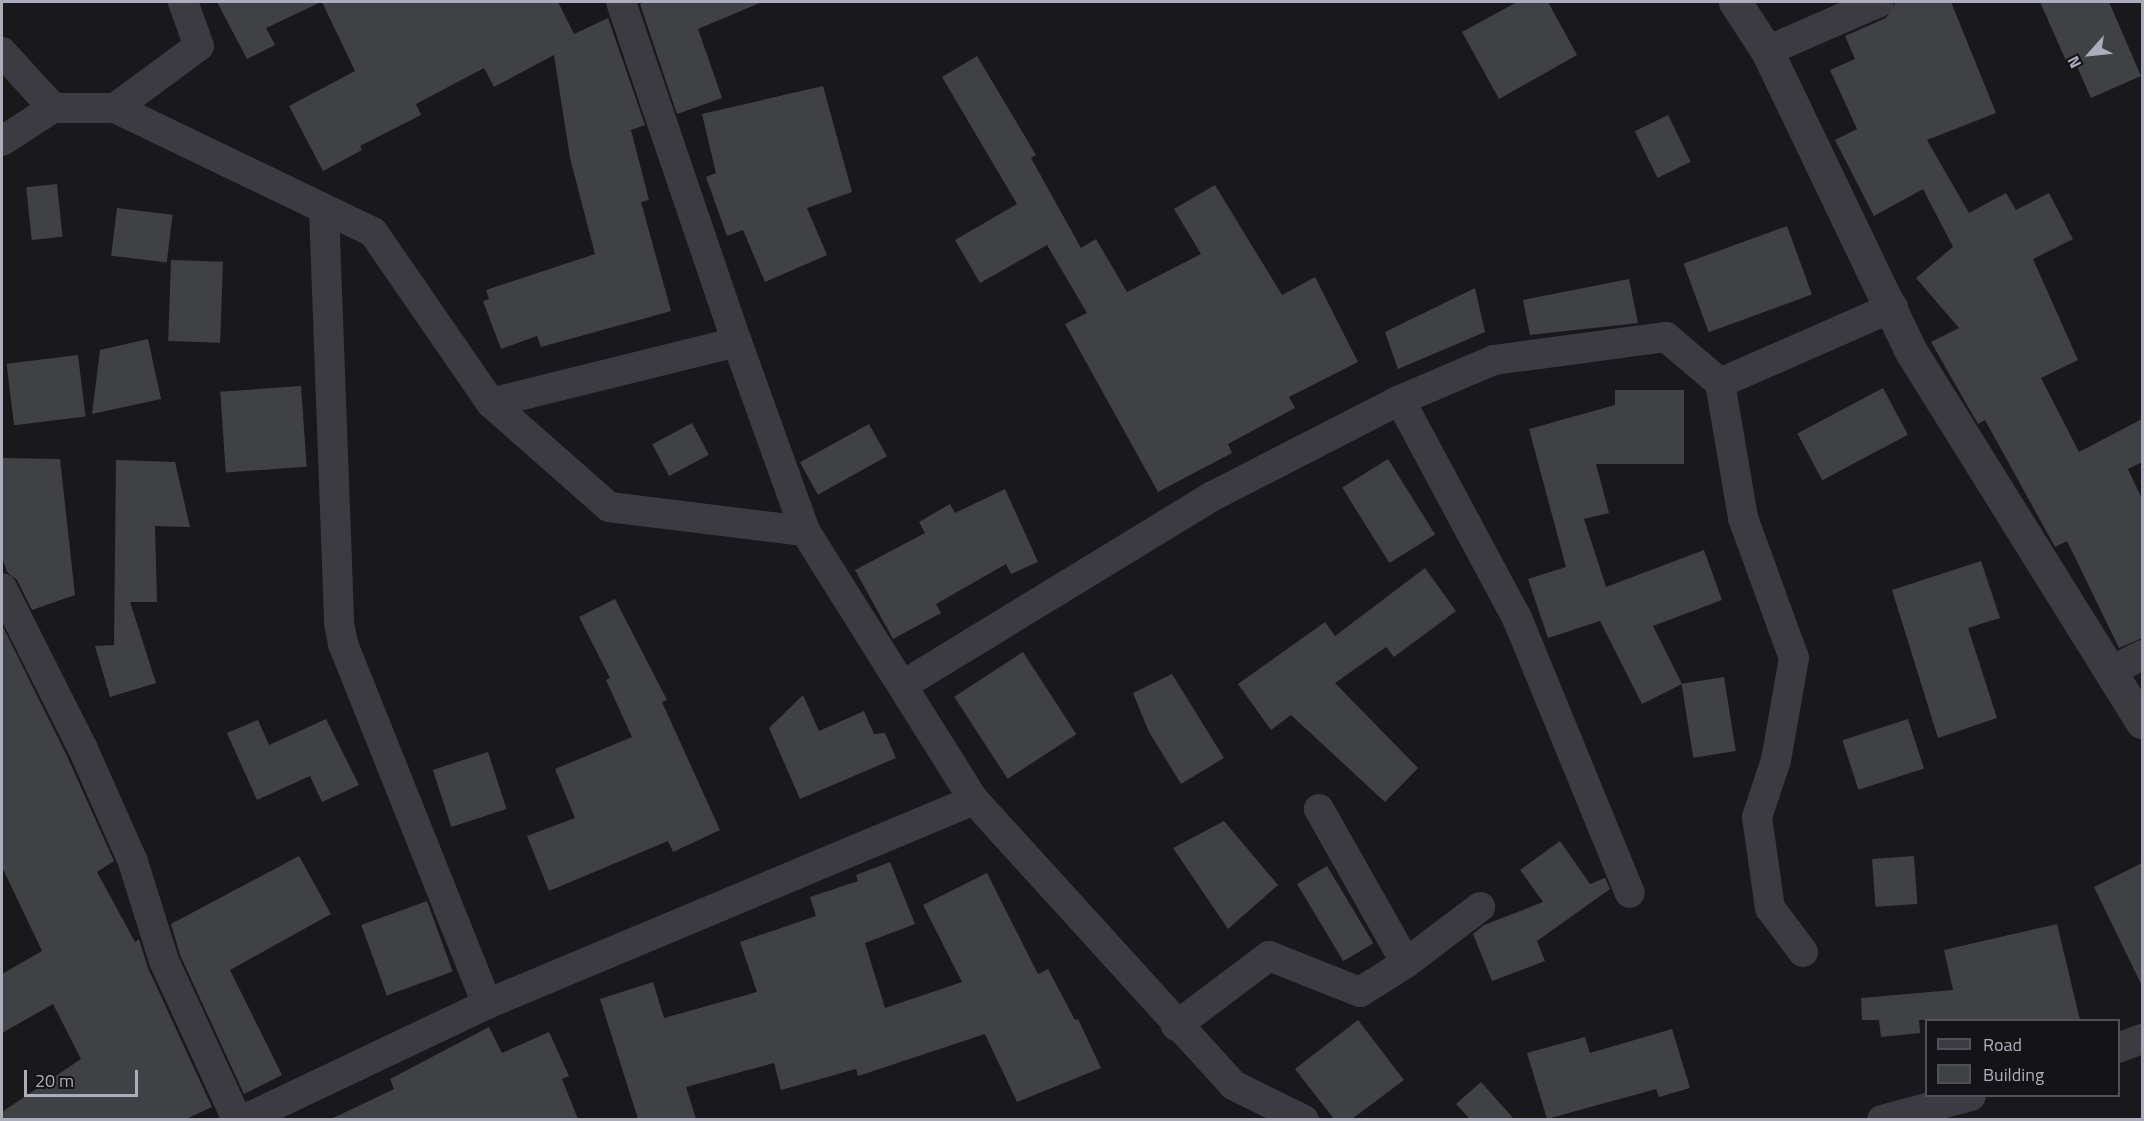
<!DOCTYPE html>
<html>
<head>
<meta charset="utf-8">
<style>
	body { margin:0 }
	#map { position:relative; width:2144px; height:1121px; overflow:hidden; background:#19191b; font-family:"Titillium Web",sans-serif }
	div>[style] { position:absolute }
	.building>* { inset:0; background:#404145; transform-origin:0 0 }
	.minor>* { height:30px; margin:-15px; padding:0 15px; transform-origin:15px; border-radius:15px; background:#3c3b42 }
	.tertiary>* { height:33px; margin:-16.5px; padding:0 16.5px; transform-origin:16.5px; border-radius:16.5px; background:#3c3b42 }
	span { translate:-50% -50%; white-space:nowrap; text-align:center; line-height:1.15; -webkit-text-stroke:4.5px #141416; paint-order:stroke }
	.frame { position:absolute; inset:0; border:3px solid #abadbb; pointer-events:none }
	.legend { position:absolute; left:1925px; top:1019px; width:195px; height:78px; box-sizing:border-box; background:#141416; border:2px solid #505158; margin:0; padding:8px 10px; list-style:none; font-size:18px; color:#abadbb }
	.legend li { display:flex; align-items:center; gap:12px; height:30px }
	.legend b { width:30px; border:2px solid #505158 }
	.north { position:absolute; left:2060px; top:24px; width:60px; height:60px; -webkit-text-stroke:4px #141416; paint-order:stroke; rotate:243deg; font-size:16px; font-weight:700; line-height:24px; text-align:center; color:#abadbb }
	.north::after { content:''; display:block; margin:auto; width:21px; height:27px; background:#abadbb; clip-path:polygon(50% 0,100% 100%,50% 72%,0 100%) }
	.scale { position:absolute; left:24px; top:1070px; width:114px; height:27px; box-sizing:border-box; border:3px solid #abadbb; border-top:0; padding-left:8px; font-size:18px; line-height:21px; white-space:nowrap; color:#abadbb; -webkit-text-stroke:4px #141416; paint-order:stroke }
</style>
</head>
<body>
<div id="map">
	<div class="building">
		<div style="clip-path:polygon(217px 2px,321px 2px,266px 28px,275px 45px,247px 59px)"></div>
		<div style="clip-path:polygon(322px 2px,558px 2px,574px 34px,608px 18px,645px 125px,631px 130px,649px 200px,641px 202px,671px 311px,541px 347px,537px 336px,501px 349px,483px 301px,489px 299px,486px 290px,595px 254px,570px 158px,554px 55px,494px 87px,484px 68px,416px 104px,421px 115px,360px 146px,362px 150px,323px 171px,289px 106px,355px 71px)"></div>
		<div style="clip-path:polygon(646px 2px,762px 2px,698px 29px,722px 98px,677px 114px,640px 4px)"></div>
		<div style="clip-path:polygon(1517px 2px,1548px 2px,1577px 55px,1499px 99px,1462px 32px)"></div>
		<div style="clip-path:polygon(1896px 2px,1951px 2px,1996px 113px,1927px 140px,1969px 213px,2006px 193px,2016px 210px,2049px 193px,2073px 239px,2033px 259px,2078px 360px,2041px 378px,2079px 452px,2142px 419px,2142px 462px,2128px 469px,2142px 499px,2142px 638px,2119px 648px,2067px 541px,2055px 547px,1985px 420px,1978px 424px,1931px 342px,1959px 328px,1916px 278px,1953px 247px,1923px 189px,1874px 216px,1835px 140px,1857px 129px,1830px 70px,1855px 59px,1845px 36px,1886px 18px)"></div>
		<div style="clip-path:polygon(2040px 2px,2109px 2px,2141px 76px,2091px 98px,2074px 60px,2067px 63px)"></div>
		<div style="clip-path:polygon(977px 56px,1036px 155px,1031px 158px,1081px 248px,1096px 239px,1127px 292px,1201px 254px,1174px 209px,1215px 185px,1282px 295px,1315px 277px,1358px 362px,1289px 397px,1295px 408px,1228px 444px,1232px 453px,1158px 492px,1065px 324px,1087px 313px,1047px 245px,980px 283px,955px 240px,1017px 204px,942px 77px)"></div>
		<div style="clip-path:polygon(823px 86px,852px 192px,807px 208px,827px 255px,765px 282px,743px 230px,727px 236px,706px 177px,716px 173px,702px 114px)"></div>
		<div style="left:1668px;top:115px;width:52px;height:37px;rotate:64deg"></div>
		<div style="left:57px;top:184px;width:53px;height:31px;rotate:84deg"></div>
		<div style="left:117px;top:208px;width:56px;height:48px;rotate:7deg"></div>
		<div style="left:1787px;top:226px;width:73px;height:110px;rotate:70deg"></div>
		<div style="left:171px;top:260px;width:52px;height:81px;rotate:2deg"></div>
		<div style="clip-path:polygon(1629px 279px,1638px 323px,1530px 335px,1523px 300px)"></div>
		<div style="clip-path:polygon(1475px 288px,1485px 332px,1398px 369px,1385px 332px)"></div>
		<div style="clip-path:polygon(148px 339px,161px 399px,92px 414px,100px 350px)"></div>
		<div style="left:78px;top:355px;width:62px;height:72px;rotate:83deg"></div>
		<div style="left:301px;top:386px;width:81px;height:81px;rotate:86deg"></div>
		<div style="left:1883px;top:388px;width:53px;height:97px;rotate:62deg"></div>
		<div style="clip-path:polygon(1615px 390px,1684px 390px,1684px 464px,1596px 464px,1609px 513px,1584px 519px,1606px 587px,1704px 550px,1722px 600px,1653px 626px,1682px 684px,1642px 704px,1600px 621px,1548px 638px,1528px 579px,1566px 567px,1529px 429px,1615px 405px)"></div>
		<div style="left:692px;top:423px;width:36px;height:45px;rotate:62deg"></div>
		<div style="left:869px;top:424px;width:37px;height:79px;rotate:61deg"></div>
		<div style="clip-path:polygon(2px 458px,60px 459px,75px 595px,32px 610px,17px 580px,7px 572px,2px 557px)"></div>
		<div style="left:1388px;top:459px;width:89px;height:54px;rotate:58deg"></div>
		<div style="clip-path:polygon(116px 460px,175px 462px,190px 527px,155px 526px,157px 602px,130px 602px,156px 683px,110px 697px,95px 646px,114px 645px)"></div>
		<div style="clip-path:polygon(1005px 489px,1038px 562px,1011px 574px,1006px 564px,936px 604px,941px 613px,893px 639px,855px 570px,925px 533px,919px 522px,950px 504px,955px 513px)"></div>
		<div style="clip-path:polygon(1981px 561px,2000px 618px,1968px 628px,1997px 718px,1938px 738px,1892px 590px)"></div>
		<div style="clip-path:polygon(1425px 568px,1456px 611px,1394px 657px,1386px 647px,1335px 683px,1418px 768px,1385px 802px,1291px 715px,1271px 730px,1238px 684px,1325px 622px,1335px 636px)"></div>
		<div style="clip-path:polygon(615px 599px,667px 700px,662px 702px,720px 830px,673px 852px,668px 841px,549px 891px,527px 836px,575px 818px,555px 769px,632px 737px,606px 680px,610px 678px,579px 617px)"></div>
		<div style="clip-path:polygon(2px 625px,67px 756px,114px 861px,97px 872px,135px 942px,139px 939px,148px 968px,212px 1107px,186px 1119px,2px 1119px,2px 1112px,81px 1059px,53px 1004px,2px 1033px,2px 974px,42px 951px,2px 867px)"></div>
		<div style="left:1023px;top:652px;width:98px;height:82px;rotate:57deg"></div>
		<div style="clip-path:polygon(1172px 674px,1224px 758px,1181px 784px,1149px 732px,1133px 693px)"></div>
		<div style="left:1724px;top:677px;width:75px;height:43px;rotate:81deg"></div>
		<div style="clip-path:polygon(803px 695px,819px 731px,864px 711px,874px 734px,885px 733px,896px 758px,800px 799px,769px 728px)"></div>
		<div style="clip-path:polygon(326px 719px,359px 785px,322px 802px,310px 776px,257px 800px,227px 733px,258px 720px,269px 745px)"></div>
		<div style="left:1908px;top:719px;width:52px;height:69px;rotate:72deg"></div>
		<div style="left:488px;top:752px;width:60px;height:58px;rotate:72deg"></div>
		<div style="clip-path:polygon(1224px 821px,1278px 885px,1228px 929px,1173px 848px)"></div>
		<div style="clip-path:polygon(1560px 841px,1590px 884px,1605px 878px,1610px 889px,1537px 941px,1545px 961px,1492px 981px,1473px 934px,1484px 925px,1543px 902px,1520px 870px)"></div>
		<div style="clip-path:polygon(299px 856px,331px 914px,230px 970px,282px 1075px,244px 1094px,180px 955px,171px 924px)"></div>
		<div style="left:1914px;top:856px;width:48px;height:42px;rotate:86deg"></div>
		<div style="clip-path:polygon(890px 862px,915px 924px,865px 943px,885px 1008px,962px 982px,923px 905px,987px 873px,1038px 974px,1048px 969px,1075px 1020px,1078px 1019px,1101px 1068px,1017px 1102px,985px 1034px,858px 1076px,856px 1069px,781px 1090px,774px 1063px,686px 1087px,696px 1119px,638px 1119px,600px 999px,653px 982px,664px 1018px,757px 992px,740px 942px,816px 916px,810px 897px,858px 881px,856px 875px)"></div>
		<div style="clip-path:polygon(2142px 863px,2142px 986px,2094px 887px)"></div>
		<div style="left:1327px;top:866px;width:90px;height:35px;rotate:59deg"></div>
		<div style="left:427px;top:901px;width:75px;height:70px;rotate:70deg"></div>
		<div style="clip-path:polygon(2057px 924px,2080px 1020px,1919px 1020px,1920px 1033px,1881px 1037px,1879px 1020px,1862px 1020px,1861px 998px,1953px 990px,1944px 950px)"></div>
		<div style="clip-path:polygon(1358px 1020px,1404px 1080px,1352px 1119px,1334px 1119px,1295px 1069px)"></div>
		<div style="clip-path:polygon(489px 1027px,502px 1053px,549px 1032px,569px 1076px,562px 1079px,578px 1119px,331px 1119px,394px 1089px,390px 1079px)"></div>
		<div style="clip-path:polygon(1672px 1029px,1690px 1088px,1659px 1097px,1656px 1089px,1547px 1119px,1527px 1053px,1585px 1037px,1590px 1053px)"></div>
		<div style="clip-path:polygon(1481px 1082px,1514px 1119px,1470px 1119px,1456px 1104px)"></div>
	</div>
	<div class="minor">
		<div style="left:621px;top:2px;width:359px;rotate:71.2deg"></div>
		<div style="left:737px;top:342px;width:253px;rotate:166.1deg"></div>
		<div style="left:491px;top:403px;width:157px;rotate:41.4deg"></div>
		<div style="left:609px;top:507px;width:197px;rotate:7deg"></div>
		<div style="left:805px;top:531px;width:318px;rotate:57.9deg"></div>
		<div style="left:974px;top:800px;width:385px;rotate:47.7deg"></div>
		<div style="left:1233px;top:1085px;width:79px;rotate:26.2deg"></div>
		<div style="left:1767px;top:51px;width:122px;rotate:-23.6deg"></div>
		<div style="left:2px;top:52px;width:76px;rotate:47.7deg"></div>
		<div style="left:115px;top:108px;width:104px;rotate:-36.4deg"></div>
		<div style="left:199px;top:46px;width:47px;rotate:-110deg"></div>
		<div style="left:2px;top:141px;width:61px;rotate:-32.9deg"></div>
		<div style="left:53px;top:108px;width:62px"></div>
		<div style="left:115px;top:108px;width:286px;rotate:25.7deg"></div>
		<div style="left:373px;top:232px;width:208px;rotate:55.4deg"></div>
		<div style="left:324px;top:209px;width:414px;rotate:87.9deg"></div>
		<div style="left:339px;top:623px;width:21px;rotate:79deg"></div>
		<div style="left:343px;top:644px;width:388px;rotate:68.2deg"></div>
		<div style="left:737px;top:342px;width:201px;rotate:70.2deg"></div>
		<div style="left:1720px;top:383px;width:137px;rotate:80.3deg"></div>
		<div style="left:1743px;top:518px;width:149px;rotate:70deg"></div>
		<div style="left:1794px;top:658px;width:104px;rotate:100deg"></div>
		<div style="left:1776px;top:760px;width:60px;rotate:108.4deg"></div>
		<div style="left:1757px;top:817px;width:92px;rotate:81.9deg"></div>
		<div style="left:1770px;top:908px;width:55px;rotate:53.1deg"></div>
		<div style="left:1400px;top:400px;width:247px;rotate:61.8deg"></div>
		<div style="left:1517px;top:618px;width:297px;rotate:67.7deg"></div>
		<div style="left:2px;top:588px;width:180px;rotate:63.3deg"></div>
		<div style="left:83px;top:749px;width:124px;rotate:66.1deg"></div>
		<div style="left:133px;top:862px;width:104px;rotate:72.6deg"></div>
		<div style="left:164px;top:961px;width:175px;rotate:65.3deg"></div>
		<div style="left:2111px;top:671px;width:35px;rotate:-27deg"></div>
		<div style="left:903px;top:685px;width:363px;rotate:-31.4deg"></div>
		<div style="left:1213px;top:496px;width:210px;rotate:-27.2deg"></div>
		<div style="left:1400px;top:400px;width:102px;rotate:-23.1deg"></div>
		<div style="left:1494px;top:360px;width:174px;rotate:-7.6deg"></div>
		<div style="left:1666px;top:337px;width:71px;rotate:40.4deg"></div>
		<div style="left:1720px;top:383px;width:189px;rotate:-23.7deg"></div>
		<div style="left:1406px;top:963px;width:93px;rotate:-37.1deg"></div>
		<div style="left:1176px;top:1026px;width:116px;rotate:-37deg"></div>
		<div style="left:1269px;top:956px;width:98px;rotate:21.6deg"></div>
		<div style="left:1360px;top:992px;width:54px;rotate:-32.2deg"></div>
		<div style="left:1406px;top:963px;width:177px;rotate:-119.5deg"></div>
		<div style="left:2118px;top:1048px;width:26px;rotate:-21deg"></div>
		<div style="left:243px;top:1120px;width:270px;rotate:-25.4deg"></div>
		<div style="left:487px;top:1004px;width:528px;rotate:-22.73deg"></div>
		<div style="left:1882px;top:1120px;width:92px;rotate:-15.1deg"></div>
	</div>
	<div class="tertiary">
		<div style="left:1735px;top:2px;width:59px;rotate:56.9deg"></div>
		<div style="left:1767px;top:51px;width:335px;rotate:64.4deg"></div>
		<div style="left:1912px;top:353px;width:435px;rotate:58.1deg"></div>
	</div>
	<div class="frame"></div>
	<ul class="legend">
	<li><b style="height:8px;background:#3c3b42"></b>Road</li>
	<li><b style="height:16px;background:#404145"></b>Building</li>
	</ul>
	<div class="north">N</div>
	<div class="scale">20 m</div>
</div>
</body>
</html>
